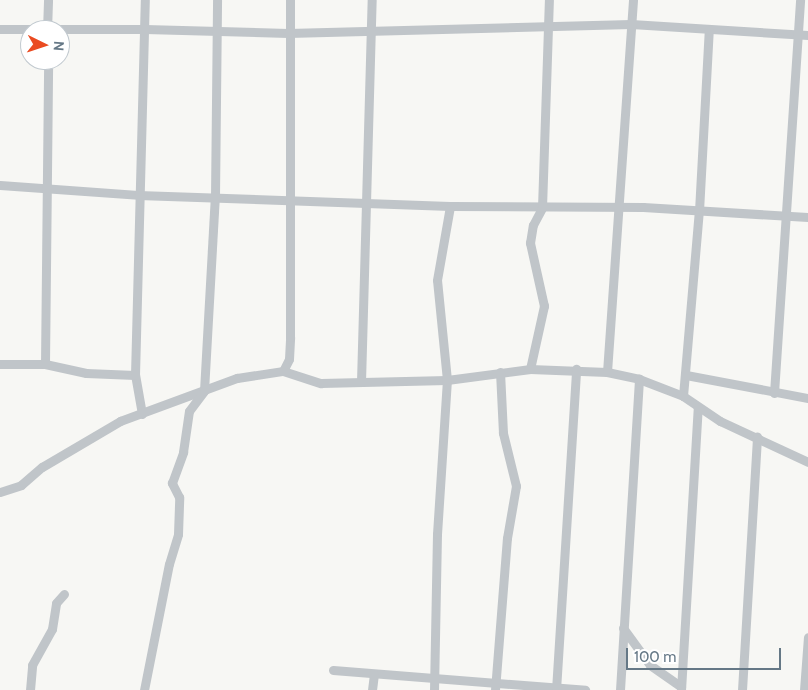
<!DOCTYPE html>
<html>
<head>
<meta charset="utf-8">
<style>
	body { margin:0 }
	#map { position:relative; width:808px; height:690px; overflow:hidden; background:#f7f7f4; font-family:Cabin,sans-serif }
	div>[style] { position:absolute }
	.street>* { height:9px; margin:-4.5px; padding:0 4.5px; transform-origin:4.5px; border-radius:4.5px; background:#c0c5c9 }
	span { translate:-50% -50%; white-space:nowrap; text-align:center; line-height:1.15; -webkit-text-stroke:5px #fff; paint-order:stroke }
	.north { position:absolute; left:20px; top:20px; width:50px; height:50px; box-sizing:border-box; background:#fff; border:1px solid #c1c9cf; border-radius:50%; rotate:94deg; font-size:14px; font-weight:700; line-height:20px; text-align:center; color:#657886 }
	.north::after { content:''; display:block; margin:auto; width:18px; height:22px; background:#ea4b21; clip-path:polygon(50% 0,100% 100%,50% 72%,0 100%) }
	.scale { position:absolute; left:626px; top:648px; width:155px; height:22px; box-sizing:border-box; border:2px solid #657886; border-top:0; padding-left:6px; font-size:15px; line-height:18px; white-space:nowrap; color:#657886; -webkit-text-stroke:4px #fff; paint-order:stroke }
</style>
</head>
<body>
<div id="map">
	<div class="street">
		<div style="left:0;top:29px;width:145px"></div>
		<div style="left:145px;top:29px;width:143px;rotate:1.6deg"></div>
		<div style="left:288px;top:33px;width:343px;rotate:-1.5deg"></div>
		<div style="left:631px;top:24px;width:177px;rotate:3.6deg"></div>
		<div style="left:47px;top:30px;width:30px;rotate:-88deg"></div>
		<div style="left:0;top:185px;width:138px;rotate:4.1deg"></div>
		<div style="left:138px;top:195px;width:312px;rotate:2deg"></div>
		<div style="left:450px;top:206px;width:193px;rotate:0.3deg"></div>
		<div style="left:643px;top:207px;width:165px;rotate:3.5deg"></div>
		<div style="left:0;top:364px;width:45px"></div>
		<div style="left:45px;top:364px;width:42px;rotate:12.4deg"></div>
		<div style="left:86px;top:373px;width:49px;rotate:2.3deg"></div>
		<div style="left:45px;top:364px;width:304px;rotate:-89.4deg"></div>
		<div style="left:530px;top:369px;width:65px;rotate:-77.5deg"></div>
		<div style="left:544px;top:306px;width:65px;rotate:-102.5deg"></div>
		<div style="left:530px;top:243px;width:18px;rotate:-81deg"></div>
		<div style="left:533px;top:225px;width:19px;rotate:-62deg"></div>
		<div style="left:542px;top:208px;width:208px;rotate:-88.1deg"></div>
		<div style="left:283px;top:371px;width:13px;rotate:-63deg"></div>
		<div style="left:289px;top:359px;width:22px;rotate:-87deg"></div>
		<div style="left:290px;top:337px;width:337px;rotate:-90deg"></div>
		<div style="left:607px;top:372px;width:373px;rotate:-86deg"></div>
		<div style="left:686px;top:375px;width:124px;rotate:10.7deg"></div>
		<div style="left:361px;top:382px;width:382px;rotate:-88.4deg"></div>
		<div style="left:774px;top:393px;width:394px;rotate:-86.2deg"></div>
		<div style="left:683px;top:396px;width:186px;rotate:-85.1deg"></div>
		<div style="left:699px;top:211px;width:182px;rotate:-86.9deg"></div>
		<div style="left:142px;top:414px;width:40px;rotate:-100deg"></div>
		<div style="left:135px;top:375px;width:375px;rotate:-88.5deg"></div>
		<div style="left:0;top:492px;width:22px;rotate:-18deg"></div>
		<div style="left:21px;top:485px;width:28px;rotate:-41deg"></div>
		<div style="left:42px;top:467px;width:91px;rotate:-30.5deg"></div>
		<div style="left:120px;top:421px;width:125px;rotate:-20.2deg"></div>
		<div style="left:237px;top:378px;width:47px;rotate:-8.7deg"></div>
		<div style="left:283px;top:371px;width:40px;rotate:18deg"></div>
		<div style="left:321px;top:383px;width:126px;rotate:-1.4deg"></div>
		<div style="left:447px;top:380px;width:84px;rotate:-7.5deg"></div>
		<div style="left:530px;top:369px;width:77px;rotate:2.2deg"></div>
		<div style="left:607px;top:372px;width:33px;rotate:12deg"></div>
		<div style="left:639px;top:379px;width:47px;rotate:21.1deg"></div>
		<div style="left:683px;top:396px;width:45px;rotate:34deg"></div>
		<div style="left:720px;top:421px;width:97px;rotate:25deg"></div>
		<div style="left:623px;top:628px;width:46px;rotate:53.9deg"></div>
		<div style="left:650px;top:665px;width:38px;rotate:35deg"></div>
		<div style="left:333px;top:670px;width:253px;rotate:4.5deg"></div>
		<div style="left:30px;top:690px;width:25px;rotate:-85deg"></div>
		<div style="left:32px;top:665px;width:41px;rotate:-60.9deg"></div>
		<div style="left:52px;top:629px;width:26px;rotate:-81deg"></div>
		<div style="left:56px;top:603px;width:12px;rotate:-48deg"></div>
		<div style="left:144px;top:690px;width:128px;rotate:-78.8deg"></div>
		<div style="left:169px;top:564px;width:31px;rotate:-73deg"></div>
		<div style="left:178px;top:534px;width:37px;rotate:-88deg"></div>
		<div style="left:179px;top:497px;width:16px;rotate:-117deg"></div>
		<div style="left:172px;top:483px;width:33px;rotate:-70deg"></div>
		<div style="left:183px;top:452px;width:41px;rotate:-81.7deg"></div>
		<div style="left:189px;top:411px;width:25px;rotate:-53deg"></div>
		<div style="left:204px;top:391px;width:194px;rotate:-86.8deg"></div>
		<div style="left:215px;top:197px;width:197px;rotate:-89.4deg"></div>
		<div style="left:372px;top:690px;width:16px;rotate:-83deg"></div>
		<div style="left:434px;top:690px;width:156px;rotate:-88.9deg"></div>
		<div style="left:437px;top:534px;width:154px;rotate:-86.3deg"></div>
		<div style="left:447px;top:380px;width:100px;rotate:-95.7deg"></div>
		<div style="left:437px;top:280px;width:75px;rotate:-80deg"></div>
		<div style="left:495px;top:690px;width:152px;rotate:-85.5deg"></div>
		<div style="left:507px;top:538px;width:53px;rotate:-80.2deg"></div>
		<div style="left:516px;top:486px;width:55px;rotate:-103.8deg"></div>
		<div style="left:503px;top:433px;width:61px;rotate:-92.8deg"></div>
		<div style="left:556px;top:690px;width:322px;rotate:-86.4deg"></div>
		<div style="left:620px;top:690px;width:312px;rotate:-86.5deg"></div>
		<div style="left:681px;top:690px;width:283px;rotate:-86.6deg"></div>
		<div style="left:742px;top:690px;width:254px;rotate:-86.6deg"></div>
		<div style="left:804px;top:690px;width:53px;rotate:-85.7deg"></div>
	</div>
	<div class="north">N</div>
	<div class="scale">100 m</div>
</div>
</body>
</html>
